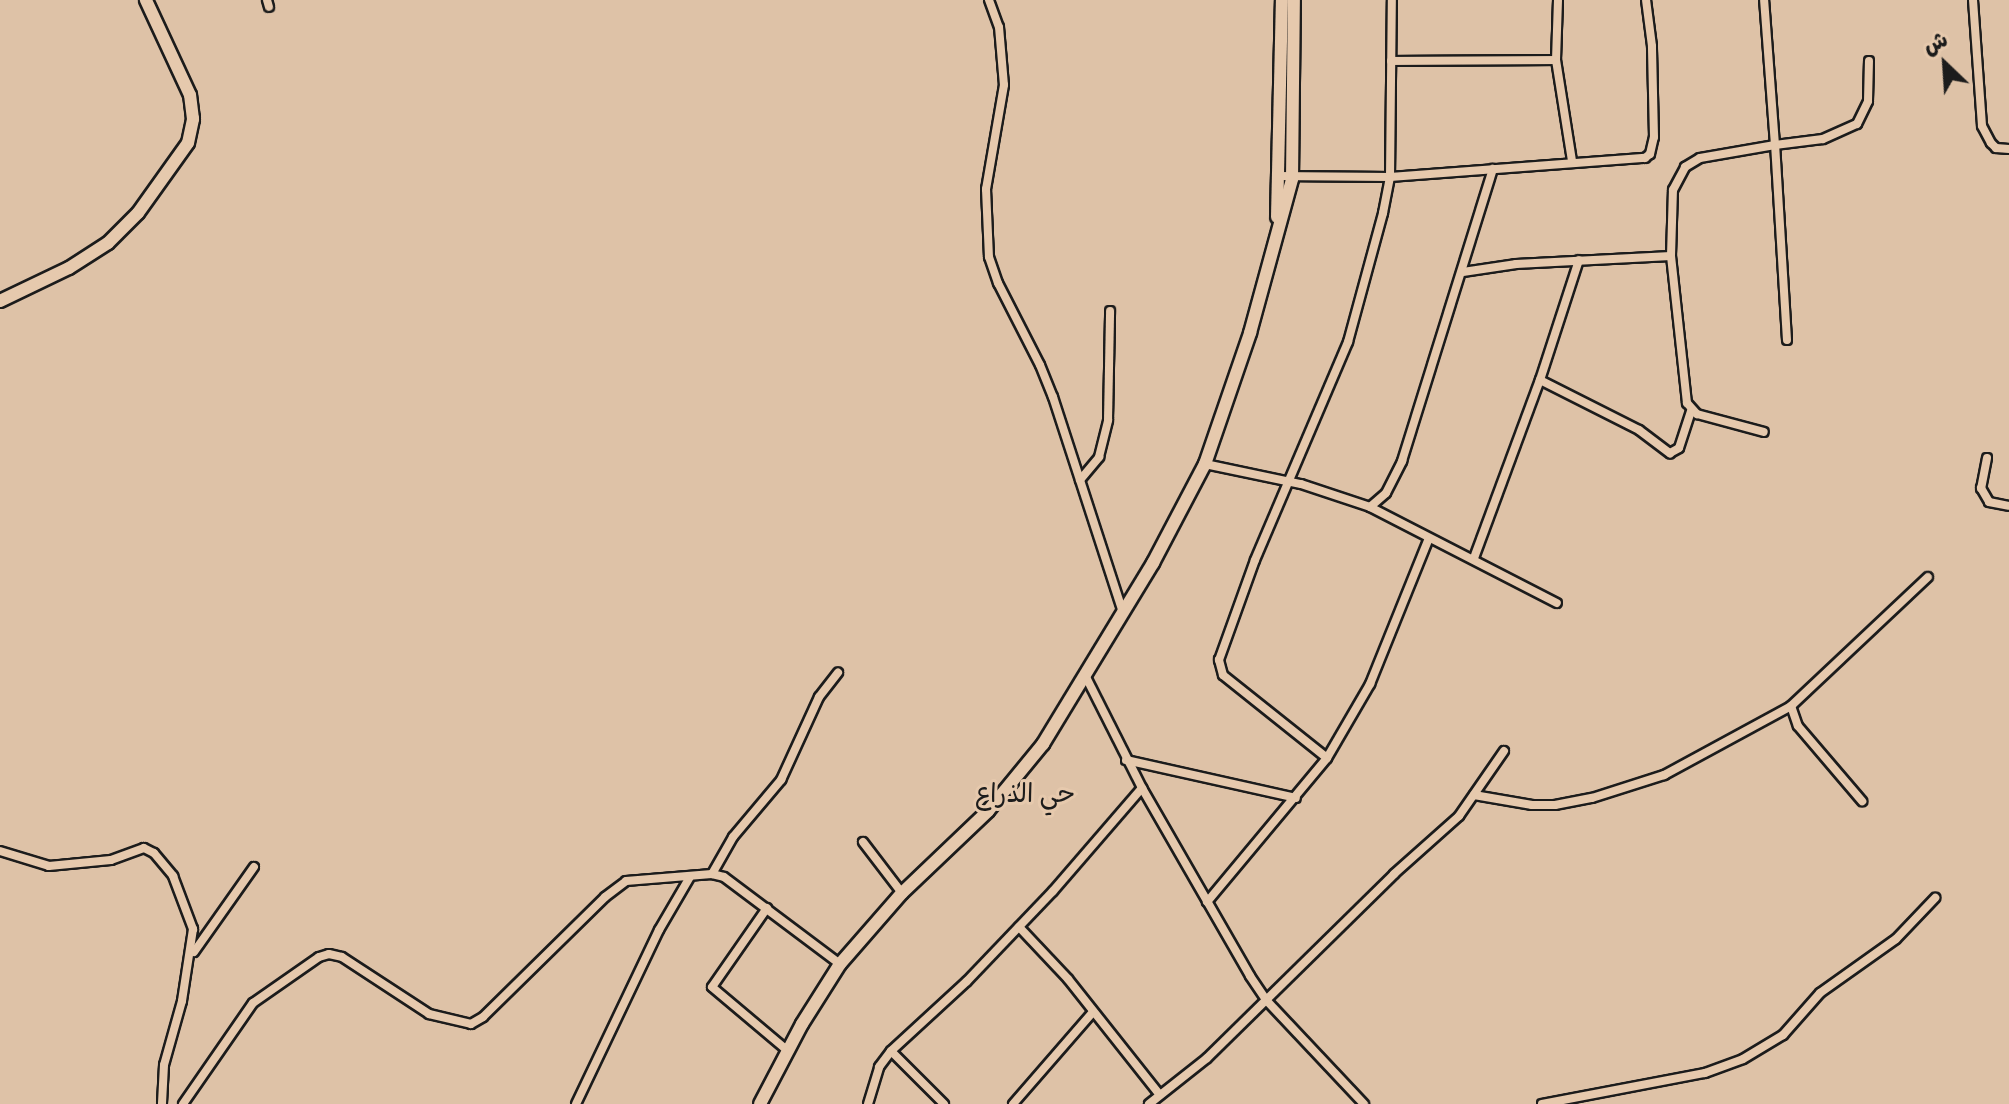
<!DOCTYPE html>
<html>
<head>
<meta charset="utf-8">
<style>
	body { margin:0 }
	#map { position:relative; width:2009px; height:1104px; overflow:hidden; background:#dec2a7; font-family:Delius,"Playpen Sans Arabic",sans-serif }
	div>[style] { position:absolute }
	.roads { filter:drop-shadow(2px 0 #1c1c1c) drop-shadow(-2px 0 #1c1c1c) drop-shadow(0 2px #1c1c1c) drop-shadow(0 -2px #1c1c1c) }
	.street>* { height:8px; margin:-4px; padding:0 4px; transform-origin:4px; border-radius:4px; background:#e6c9ad }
	.secondary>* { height:12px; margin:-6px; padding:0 6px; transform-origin:6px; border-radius:6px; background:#e6c9ad }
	span { translate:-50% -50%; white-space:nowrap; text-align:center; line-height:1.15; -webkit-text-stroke:6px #e6c9ad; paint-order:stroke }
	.neighbourhood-label { font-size:26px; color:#1c1c1c }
	.north { position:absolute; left:1905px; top:24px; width:80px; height:80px; -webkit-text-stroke:6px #e6c9ad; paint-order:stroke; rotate:335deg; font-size:22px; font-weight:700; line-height:32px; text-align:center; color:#1c1c1c }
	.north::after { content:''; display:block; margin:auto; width:28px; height:36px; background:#1c1c1c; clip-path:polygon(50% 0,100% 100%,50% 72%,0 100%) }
</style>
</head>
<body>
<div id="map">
	<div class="roads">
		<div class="street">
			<div style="left:267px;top:0;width:7px;rotate:74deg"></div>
			<div style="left:989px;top:0;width:29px;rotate:70deg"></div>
			<div style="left:999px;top:27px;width:58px;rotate:85.1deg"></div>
			<div style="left:1004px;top:85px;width:106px;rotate:99.8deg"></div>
			<div style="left:986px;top:189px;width:68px;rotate:87.5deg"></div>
			<div style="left:989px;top:257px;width:28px;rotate:71deg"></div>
			<div style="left:998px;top:283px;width:92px;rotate:62.9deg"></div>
			<div style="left:1040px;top:365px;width:35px;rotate:68deg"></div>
			<div style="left:1053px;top:397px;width:227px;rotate:72deg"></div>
			<div style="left:1558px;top:0;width:60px;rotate:91.9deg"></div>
			<div style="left:1556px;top:60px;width:102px;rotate:81deg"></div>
			<div style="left:1973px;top:0;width:126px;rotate:85.9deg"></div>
			<div style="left:1982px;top:126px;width:19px;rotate:62deg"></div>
			<div style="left:1991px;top:143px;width:7px;rotate:45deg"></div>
			<div style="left:1996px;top:148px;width:13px;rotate:4deg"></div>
			<div style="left:1391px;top:61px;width:165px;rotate:-0.3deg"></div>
			<div style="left:1276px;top:176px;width:114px;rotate:0.5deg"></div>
			<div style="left:1390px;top:177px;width:256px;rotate:-4.3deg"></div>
			<div style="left:1645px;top:158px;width:6px;rotate:-39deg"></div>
			<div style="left:1650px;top:154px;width:17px;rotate:-77deg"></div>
			<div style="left:1654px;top:137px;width:91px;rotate:-91.3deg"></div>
			<div style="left:1652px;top:46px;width:46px;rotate:-97.4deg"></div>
			<div style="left:1671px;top:256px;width:148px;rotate:83.8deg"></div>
			<div style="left:1687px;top:403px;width:15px;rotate:48deg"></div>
			<div style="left:1697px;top:414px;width:69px;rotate:15deg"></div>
			<div style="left:1463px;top:272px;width:54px;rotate:-8.6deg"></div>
			<div style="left:1516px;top:264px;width:155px;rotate:-3deg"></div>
			<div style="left:1671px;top:256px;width:66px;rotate:-88.3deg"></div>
			<div style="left:1673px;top:190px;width:26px;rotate:-62deg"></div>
			<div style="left:1685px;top:167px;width:17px;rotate:-31deg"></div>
			<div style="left:1700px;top:158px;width:76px;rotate:-9.8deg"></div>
			<div style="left:1775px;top:145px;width:145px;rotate:-94.3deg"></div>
			<div style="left:1787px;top:340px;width:195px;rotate:-93.5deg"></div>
			<div style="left:1775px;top:145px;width:48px;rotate:-7.1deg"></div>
			<div style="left:1823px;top:139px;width:37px;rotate:-24deg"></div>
			<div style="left:1857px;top:124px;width:25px;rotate:-64deg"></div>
			<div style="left:1868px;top:101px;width:40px;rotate:-88.6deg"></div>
			<div style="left:1540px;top:380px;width:111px;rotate:26.8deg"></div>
			<div style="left:1639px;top:430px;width:39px;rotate:37deg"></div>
			<div style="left:1670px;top:453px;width:10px;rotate:-29deg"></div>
			<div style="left:1679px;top:448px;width:40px;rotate:-72deg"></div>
			<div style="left:1987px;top:458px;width:31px;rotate:101deg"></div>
			<div style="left:1981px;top:488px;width:16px;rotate:60deg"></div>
			<div style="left:1989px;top:502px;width:20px;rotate:11deg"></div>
			<div style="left:1205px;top:464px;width:98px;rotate:11.8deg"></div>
			<div style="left:1301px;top:484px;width:73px;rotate:18.4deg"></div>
			<div style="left:1370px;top:507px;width:210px;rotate:27.2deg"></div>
			<div style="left:1080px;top:480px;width:30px;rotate:-50deg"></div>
			<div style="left:1099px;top:457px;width:38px;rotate:-76deg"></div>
			<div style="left:1108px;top:420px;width:109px;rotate:-88.9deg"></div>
			<div style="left:1370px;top:507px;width:21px;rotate:-41deg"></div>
			<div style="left:1386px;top:493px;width:36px;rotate:-63deg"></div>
			<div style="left:1402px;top:461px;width:306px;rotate:-72.7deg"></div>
			<div style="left:1474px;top:558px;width:190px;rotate:-69.7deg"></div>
			<div style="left:1540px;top:380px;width:126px;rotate:-72deg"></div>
			<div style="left:1085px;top:675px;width:127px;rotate:63.2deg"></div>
			<div style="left:1142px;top:788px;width:217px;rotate:60.1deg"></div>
			<div style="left:1250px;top:976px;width:29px;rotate:56deg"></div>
			<div style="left:1266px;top:1000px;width:143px;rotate:46.7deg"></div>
			<div style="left:1791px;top:706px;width:21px;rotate:71deg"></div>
			<div style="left:1798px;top:726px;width:99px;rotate:49.5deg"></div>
			<div style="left:1327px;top:758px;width:133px;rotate:-141.4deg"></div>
			<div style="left:1223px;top:675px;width:16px;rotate:-105deg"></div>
			<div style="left:1219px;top:660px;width:106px;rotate:-70.2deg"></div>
			<div style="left:1255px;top:560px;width:237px;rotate:-66.9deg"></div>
			<div style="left:1348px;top:342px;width:134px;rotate:-74.8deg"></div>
			<div style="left:1383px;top:213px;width:37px;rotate:-79deg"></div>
			<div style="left:1390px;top:177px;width:177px;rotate:-89.4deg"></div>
			<div style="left:1126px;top:760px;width:174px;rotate:12.6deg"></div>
			<div style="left:1474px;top:795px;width:59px;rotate:9.8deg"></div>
			<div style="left:1532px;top:805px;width:23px"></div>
			<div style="left:1555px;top:805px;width:38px;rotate:-11deg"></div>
			<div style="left:1592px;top:798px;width:76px;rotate:-17.7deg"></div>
			<div style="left:1664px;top:775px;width:145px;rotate:-28.5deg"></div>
			<div style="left:1791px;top:706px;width:188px;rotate:-43.3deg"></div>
			<div style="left:863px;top:842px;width:64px;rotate:52.6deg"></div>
			<div style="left:0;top:851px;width:51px;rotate:17deg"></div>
			<div style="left:49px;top:866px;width:62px;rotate:-5.5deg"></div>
			<div style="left:111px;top:860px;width:35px;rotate:-20deg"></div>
			<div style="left:144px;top:848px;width:11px;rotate:27deg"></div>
			<div style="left:154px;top:853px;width:30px;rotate:50deg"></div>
			<div style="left:173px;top:876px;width:57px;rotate:69.3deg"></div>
			<div style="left:193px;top:929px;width:73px;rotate:98.7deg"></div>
			<div style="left:182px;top:1001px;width:66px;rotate:105.7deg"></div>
			<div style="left:164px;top:1065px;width:39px;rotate:93deg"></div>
			<div style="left:712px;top:874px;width:43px;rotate:-60.4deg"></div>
			<div style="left:733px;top:837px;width:75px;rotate:-49.9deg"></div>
			<div style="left:781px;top:780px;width:91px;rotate:-65.4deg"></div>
			<div style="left:819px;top:697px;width:31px;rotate:-52deg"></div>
			<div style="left:1207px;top:902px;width:187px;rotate:-50.2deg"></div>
			<div style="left:1327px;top:758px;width:86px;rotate:-59.8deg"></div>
			<div style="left:1370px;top:684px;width:157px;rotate:-68deg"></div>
			<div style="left:767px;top:908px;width:96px;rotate:124.8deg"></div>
			<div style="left:712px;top:987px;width:99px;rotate:40.1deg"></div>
			<div style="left:1019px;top:927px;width:71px;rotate:46.7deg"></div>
			<div style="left:1068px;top:979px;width:148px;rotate:51.6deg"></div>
			<div style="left:194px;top:952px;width:104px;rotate:-54.8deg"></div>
			<div style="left:891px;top:1051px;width:75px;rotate:45deg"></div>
			<div style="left:183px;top:1104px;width:123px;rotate:-55.3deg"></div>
			<div style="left:253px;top:1003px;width:80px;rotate:-34.9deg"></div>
			<div style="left:319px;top:957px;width:10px;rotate:-17deg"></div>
			<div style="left:329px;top:954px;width:13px;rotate:13deg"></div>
			<div style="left:342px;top:957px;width:104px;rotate:33.2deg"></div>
			<div style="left:429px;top:1014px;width:43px;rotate:13.4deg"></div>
			<div style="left:471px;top:1024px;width:14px;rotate:-30deg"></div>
			<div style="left:483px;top:1017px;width:171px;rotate:-44.5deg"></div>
			<div style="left:605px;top:897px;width:26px;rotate:-37deg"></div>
			<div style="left:626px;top:881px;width:86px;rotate:-4.7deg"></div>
			<div style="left:712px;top:874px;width:12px;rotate:14deg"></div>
			<div style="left:724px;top:877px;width:145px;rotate:36.9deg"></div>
			<div style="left:576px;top:1104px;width:193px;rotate:-64.5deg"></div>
			<div style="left:659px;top:930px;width:61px;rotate:-59.7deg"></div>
			<div style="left:868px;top:1104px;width:39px;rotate:-73deg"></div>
			<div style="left:879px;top:1067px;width:20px;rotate:-53deg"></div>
			<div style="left:891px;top:1051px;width:103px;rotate:-42.6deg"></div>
			<div style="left:967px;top:981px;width:124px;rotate:-46.3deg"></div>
			<div style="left:1053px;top:891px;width:136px;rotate:-49.2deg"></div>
			<div style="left:1013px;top:1104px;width:122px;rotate:-49deg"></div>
			<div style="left:1149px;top:1104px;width:74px;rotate:-38.4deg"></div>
			<div style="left:1207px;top:1058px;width:262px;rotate:-44.5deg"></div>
			<div style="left:1394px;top:874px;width:87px;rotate:-41.7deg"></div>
			<div style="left:1459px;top:816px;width:79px;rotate:-55.3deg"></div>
			<div style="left:1542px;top:1104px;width:166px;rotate:-10.8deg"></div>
			<div style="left:1705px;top:1073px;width:40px;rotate:-20.2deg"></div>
			<div style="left:1743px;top:1059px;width:47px;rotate:-31deg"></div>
			<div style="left:1783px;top:1035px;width:56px;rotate:-48.6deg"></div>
			<div style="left:1820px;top:993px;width:93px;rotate:-35.4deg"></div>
			<div style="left:1896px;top:939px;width:57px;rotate:-46.4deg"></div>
		</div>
		<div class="secondary">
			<div style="left:1277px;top:217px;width:217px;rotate:-88.7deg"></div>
			<div style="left:0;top:301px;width:76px;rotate:-25.6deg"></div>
			<div style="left:69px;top:268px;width:46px;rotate:-32.7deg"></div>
			<div style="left:108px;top:243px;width:42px;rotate:-45deg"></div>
			<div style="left:138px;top:213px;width:86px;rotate:-54.5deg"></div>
			<div style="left:188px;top:143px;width:25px;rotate:-78deg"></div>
			<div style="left:193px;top:119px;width:24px;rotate:-97deg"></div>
			<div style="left:190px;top:95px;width:105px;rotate:-114.9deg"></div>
			<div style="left:760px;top:1104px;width:90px;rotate:-62.3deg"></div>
			<div style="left:802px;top:1024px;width:71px;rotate:-57.7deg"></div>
			<div style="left:840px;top:964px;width:94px;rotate:-48.9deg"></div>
			<div style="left:902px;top:893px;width:119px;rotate:-43.6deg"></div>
			<div style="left:988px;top:811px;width:87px;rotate:-50.6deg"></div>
			<div style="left:1043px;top:744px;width:212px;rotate:-58.7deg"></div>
			<div style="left:1153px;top:563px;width:112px;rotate:-62.3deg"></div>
			<div style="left:1205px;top:464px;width:139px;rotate:-71deg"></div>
			<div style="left:1250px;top:333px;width:160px;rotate:-74.7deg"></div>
			<div style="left:1292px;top:179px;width:179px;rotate:-89.4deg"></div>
		</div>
	</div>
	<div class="neighbourhood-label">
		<span style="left:1025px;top:793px">حي الذراع</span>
	</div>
	<div class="north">ش</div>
</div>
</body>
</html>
